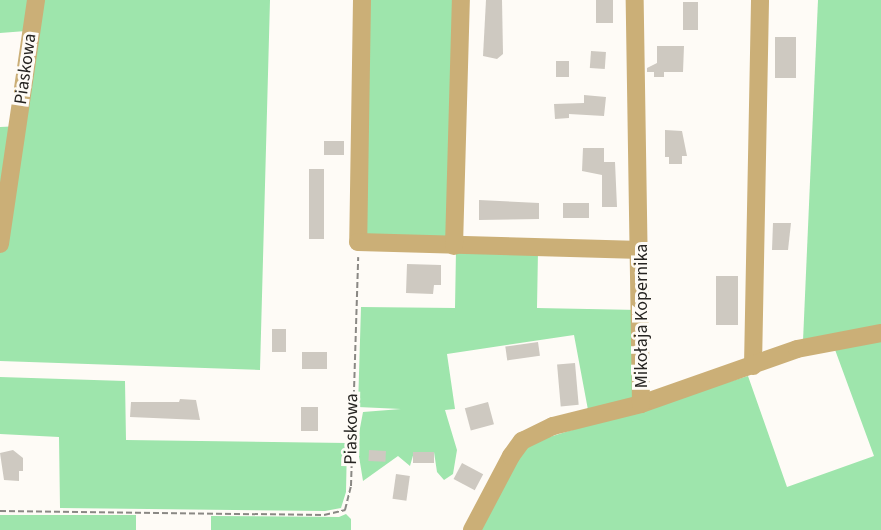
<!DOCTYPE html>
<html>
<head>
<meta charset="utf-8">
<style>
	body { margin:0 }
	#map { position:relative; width:881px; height:530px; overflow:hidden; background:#fefbf6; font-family:"Source Sans 3",sans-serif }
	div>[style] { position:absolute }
	.green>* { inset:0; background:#9ee5ac; transform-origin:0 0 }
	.building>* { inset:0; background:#cec9c1; transform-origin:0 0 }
	.path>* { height:2px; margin-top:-1px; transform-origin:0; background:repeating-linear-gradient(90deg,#8a8884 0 6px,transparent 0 9px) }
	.minor>* { height:18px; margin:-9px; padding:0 9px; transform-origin:9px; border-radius:9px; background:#cbaf77 }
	span { translate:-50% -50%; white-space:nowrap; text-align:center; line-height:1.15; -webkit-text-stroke:6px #fefbf6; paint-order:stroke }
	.street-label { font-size:18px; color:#262421 }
</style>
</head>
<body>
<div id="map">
	<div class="green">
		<div style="clip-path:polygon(0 0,31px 0,26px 31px,0 33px)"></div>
		<div style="clip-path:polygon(41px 0,270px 0,260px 370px,0 361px,0 127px,22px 126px)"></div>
		<div style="left:366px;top:0;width:87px;height:238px"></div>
		<div style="clip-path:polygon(818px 0,881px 0,881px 326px,803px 341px)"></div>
		<div style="clip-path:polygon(456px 250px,538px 251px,537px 308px,639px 310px,632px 401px,588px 410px,574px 335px,447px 354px,455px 409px,445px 410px,457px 450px,453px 474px,444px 480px,437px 472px,434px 452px,414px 452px,410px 466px,398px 456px,363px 481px,357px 444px,363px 412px,401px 409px,358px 407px,361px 307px,455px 308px)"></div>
		<div style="clip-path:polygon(881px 337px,881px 530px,479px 530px,520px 455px,533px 442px,748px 376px,787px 487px,874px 456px,834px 347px)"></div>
		<div style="clip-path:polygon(0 377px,125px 381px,126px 440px,347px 443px,346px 492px,341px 508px,325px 511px,60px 508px,59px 437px,0 434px)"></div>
		<div style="clip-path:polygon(346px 514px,351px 519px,351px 530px,211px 530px,211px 516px,339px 517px)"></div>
		<div style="left:0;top:515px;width:136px;height:15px"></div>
	</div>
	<div class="building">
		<div style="clip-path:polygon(486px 0,502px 0,503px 54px,497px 59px,483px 56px)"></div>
		<div style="left:596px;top:0;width:17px;height:23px"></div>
		<div style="left:698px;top:2px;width:28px;height:15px;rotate:90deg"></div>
		<div style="left:775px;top:37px;width:21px;height:41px"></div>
		<div style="clip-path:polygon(657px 46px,684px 46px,683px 72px,664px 72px,664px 77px,654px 77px,654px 72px,647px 72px,647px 68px,657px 63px)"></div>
		<div style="left:591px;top:51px;width:15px;height:17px;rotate:4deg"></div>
		<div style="left:556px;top:61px;width:13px;height:16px"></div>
		<div style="clip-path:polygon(584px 95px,606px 97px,604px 116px,569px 114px,569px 118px,555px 119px,554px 104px,584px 103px)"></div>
		<div style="clip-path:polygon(665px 130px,682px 131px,687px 156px,682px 156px,682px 164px,669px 164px,669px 157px,665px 157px)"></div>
		<div style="left:324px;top:141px;width:20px;height:14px"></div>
		<div style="clip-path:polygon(583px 148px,604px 148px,604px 162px,615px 162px,617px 207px,602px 207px,602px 175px,582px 171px)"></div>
		<div style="left:309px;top:169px;width:15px;height:70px"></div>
		<div style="clip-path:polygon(479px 200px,539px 203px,539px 219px,479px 220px)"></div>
		<div style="left:563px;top:203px;width:26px;height:15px"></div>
		<div style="clip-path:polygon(773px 223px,791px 223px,788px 250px,772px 250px)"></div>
		<div style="clip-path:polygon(407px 264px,441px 265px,441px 285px,434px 285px,433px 294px,406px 293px)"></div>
		<div style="left:716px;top:276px;width:22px;height:49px"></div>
		<div style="left:272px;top:329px;width:14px;height:23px"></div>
		<div style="left:538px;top:342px;width:14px;height:33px;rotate:82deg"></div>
		<div style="left:327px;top:352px;width:17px;height:25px;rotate:90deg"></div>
		<div style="left:575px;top:363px;width:42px;height:18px;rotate:85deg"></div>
		<div style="clip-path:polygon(180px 399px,196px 400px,200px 420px,130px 417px,131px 402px,179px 402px)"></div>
		<div style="left:488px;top:402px;width:23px;height:24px;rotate:75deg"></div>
		<div style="left:301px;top:407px;width:17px;height:24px"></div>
		<div style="clip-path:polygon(13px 450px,23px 458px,23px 471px,19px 471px,19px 481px,4px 480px,0 453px)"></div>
		<div style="left:369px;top:450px;width:17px;height:11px;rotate:3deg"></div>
		<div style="left:413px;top:452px;width:21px;height:11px"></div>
		<div style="left:462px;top:463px;width:24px;height:18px;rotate:28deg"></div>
		<div style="left:396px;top:474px;width:14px;height:25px;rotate:8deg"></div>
	</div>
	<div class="path">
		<div style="left:0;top:511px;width:324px;rotate:0.7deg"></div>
		<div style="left:324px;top:515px;width:22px;rotate:-13deg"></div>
		<div style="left:345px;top:510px;width:25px;rotate:-76deg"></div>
		<div style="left:351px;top:486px;width:229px;rotate:-88.2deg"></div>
	</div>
	<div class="minor">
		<div style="left:362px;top:0;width:242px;rotate:90.9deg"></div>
		<div style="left:358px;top:242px;width:283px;rotate:1.6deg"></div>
		<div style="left:0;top:244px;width:247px;rotate:-81.6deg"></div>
		<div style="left:454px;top:246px;width:246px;rotate:-88.4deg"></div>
		<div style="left:753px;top:366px;width:366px;rotate:-88.9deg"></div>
		<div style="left:641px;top:404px;width:165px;rotate:-19.4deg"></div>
		<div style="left:797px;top:349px;width:86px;rotate:-10.8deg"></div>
		<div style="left:472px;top:530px;width:84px;rotate:-62.2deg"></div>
		<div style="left:511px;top:456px;width:19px;rotate:-54deg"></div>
		<div style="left:522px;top:441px;width:34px;rotate:-26deg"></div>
		<div style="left:553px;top:426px;width:91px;rotate:-14deg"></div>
		<div style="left:641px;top:404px;width:404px;rotate:-90.9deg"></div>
	</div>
	<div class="street-label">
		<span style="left:26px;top:69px;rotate:-82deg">Piaskowa</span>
		<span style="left:642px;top:316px;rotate:-90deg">Mikołaja Kopernika</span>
		<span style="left:352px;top:429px;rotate:-89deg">Piaskowa</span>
	</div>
</div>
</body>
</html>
